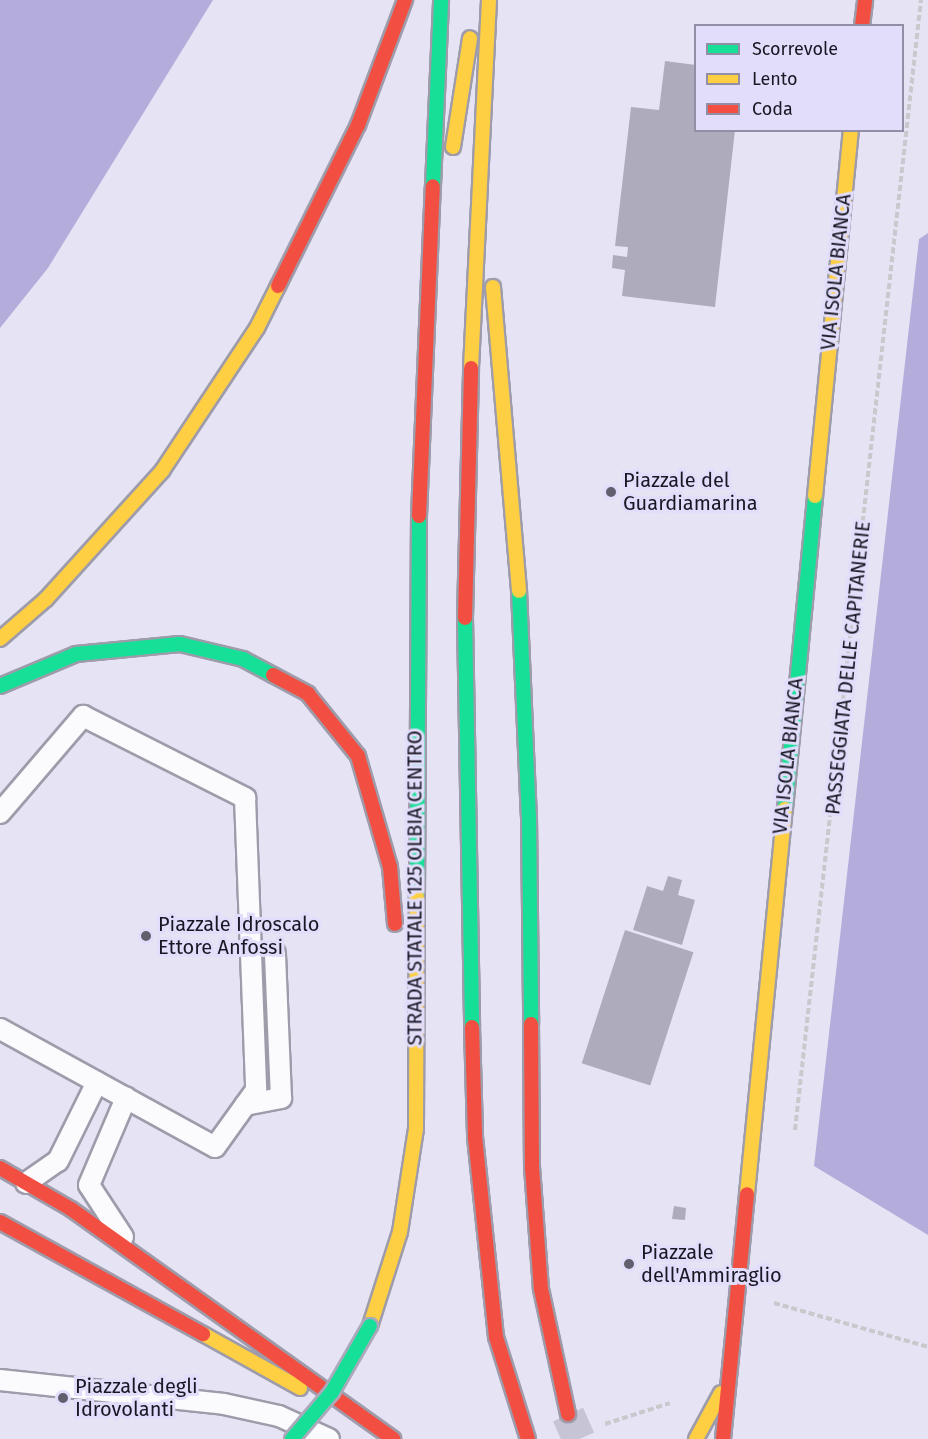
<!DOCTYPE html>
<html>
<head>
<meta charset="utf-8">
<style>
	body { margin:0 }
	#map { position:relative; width:928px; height:1439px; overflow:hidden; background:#e6e4f4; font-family:"Fira Sans",sans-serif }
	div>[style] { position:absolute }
	.water>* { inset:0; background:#b4addc }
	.building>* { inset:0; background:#adabbc; transform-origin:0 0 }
	.primary-tunnel>* { height:33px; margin-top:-16.5px; transform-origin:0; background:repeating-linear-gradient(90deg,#c7c5d5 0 33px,transparent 0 49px) }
	.path>* { height:4px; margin-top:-2px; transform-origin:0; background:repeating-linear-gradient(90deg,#c9c8cd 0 6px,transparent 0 9px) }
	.roads { filter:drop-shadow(2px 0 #9e9caa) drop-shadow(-2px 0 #9e9caa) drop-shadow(0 2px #9e9caa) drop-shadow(0 -2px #9e9caa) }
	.lane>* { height:20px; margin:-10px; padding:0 10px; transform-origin:10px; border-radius:10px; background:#fbfbfd }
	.fast>* { height:14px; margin:-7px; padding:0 7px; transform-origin:7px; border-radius:7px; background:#16e098 }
	.slow>* { height:14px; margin:-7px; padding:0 7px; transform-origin:7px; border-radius:7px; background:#ffcf43 }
	.jam>* { height:14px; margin:-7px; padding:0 7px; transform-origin:7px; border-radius:7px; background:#f24e42 }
	.bridges { filter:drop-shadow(2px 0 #aba8bc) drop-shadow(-2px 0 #aba8bc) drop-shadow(0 2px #aba8bc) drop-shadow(0 -2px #aba8bc) }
	.fast-bridge>* { height:14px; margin:-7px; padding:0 7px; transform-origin:7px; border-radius:7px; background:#16e098 }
	.dots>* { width:16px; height:16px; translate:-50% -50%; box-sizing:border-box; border:3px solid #e1ddfb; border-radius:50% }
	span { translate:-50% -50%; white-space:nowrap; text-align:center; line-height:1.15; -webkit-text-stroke:6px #e1ddfb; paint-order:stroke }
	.street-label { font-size:20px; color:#191724 }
	.poi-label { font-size:20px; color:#191724 }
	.left { translate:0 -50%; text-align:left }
	.legend { position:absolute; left:694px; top:24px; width:210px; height:108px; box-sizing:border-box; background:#e1ddfb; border:2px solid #918ea5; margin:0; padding:8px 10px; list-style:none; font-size:18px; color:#191724 }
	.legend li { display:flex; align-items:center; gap:12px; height:30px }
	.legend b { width:30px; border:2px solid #918ea5 }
</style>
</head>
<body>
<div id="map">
	<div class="water">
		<div style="clip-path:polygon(0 0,213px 0,48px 268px,0 328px)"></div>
		<div style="clip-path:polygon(928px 233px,928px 1235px,814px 1166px,919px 239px)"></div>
	</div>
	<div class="building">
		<div style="clip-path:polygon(665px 61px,696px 65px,696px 130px,735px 130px,715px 307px,622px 296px,625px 270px,612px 268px,613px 255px,627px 257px,628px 247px,615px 246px,631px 107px,659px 110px)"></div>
		<div style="clip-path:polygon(668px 876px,682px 880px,678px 895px,695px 900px,682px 945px,633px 930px,647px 886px,663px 891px)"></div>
		<div style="left:625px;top:930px;width:72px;height:140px;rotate:18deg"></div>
		<div style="clip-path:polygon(674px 1206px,686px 1208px,685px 1220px,672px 1219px)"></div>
	</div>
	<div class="primary-tunnel">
		<div style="left:568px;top:1414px;width:27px;rotate:66deg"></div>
	</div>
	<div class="path">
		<div style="left:795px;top:1130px;width:1137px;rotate:-83.64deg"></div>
		<div style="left:774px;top:1303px;width:160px;rotate:15.9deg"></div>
		<div style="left:605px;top:1424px;width:68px;rotate:-17.9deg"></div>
	</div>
	<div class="roads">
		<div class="lane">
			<div style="left:0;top:813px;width:128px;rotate:-49.4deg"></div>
			<div style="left:83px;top:716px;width:182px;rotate:26.8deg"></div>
			<div style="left:245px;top:798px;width:292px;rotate:87.8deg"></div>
			<div style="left:256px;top:1090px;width:70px;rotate:125.7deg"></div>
			<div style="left:215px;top:1147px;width:245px;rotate:-151.2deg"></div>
			<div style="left:245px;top:1105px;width:37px;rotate:-11deg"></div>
			<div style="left:281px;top:1098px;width:145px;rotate:-92.4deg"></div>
			<div style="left:26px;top:1183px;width:39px;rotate:-35deg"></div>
			<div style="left:58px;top:1161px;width:88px;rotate:-63.7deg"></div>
			<div style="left:123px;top:1237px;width:62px;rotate:-123.2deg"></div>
			<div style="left:89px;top:1185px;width:95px;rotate:-67deg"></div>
			<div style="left:0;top:1380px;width:225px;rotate:6.1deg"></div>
			<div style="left:224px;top:1404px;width:56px;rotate:12.3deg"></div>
			<div style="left:279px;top:1416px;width:55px;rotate:24.7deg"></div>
		</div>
		<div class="fast">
			<div style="left:433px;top:186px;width:186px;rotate:-87.5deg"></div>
			<div style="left:519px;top:591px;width:225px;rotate:87.5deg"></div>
			<div style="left:529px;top:816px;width:208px;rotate:89.4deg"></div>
			<div style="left:465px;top:618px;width:409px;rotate:89deg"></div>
			<div style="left:0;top:686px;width:82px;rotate:-22.8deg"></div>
			<div style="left:76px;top:654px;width:104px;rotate:-5.5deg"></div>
			<div style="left:180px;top:644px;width:65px;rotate:13.4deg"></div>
			<div style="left:243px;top:659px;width:34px;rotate:28deg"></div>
			<div style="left:785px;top:809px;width:314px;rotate:-84.5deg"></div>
			<div style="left:417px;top:896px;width:380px;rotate:-89.7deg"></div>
		</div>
		<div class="slow">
			<div style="left:453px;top:147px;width:110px;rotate:-81.1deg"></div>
			<div style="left:493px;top:287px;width:305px;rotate:85.1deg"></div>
			<div style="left:471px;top:368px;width:368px;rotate:-87.2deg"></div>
			<div style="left:815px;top:496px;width:368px;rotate:-84.4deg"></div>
			<div style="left:0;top:639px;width:61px;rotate:-41deg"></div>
			<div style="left:46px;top:599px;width:173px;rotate:-47.8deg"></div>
			<div style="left:162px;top:471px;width:172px;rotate:-56.4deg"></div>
			<div style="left:257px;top:328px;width:47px;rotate:-63.4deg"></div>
			<div style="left:747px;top:1194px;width:387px;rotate:-84.4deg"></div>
			<div style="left:370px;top:1326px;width:99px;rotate:-72.3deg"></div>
			<div style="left:400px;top:1232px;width:104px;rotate:-81.2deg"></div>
			<div style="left:416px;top:1129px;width:233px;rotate:-89.8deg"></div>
			<div style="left:203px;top:1334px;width:111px;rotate:29.1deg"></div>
			<div style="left:696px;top:1439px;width:52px;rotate:-61.5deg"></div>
		</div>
		<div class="jam">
			<div style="left:862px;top:26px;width:26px;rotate:-83deg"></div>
			<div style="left:278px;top:286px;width:180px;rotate:-63.6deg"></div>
			<div style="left:358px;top:125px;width:134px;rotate:-69.4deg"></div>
			<div style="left:419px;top:516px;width:330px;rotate:-87.6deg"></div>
			<div style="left:465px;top:618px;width:250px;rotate:-88.6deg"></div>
			<div style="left:273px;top:675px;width:40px;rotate:28deg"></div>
			<div style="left:308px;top:694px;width:80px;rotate:51.1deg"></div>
			<div style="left:358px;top:756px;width:116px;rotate:73.9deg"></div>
			<div style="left:390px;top:867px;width:57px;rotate:85deg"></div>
			<div style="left:531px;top:1024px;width:143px;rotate:89.6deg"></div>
			<div style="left:532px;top:1167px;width:122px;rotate:85.8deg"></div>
			<div style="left:541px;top:1289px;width:128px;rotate:77.8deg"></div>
			<div style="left:472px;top:1027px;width:110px;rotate:88.4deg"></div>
			<div style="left:475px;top:1137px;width:201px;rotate:84deg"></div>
			<div style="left:496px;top:1337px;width:107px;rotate:72.6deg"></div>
			<div style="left:0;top:1168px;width:82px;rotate:30deg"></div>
			<div style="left:71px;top:1209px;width:396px;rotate:35.5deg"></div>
			<div style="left:0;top:1222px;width:232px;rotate:28.9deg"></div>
			<div style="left:723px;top:1439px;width:246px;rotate:-84.4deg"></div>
		</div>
	</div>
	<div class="bridges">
		<div class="fast-bridge">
			<div style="left:292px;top:1439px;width:62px;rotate:-49.6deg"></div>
			<div style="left:332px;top:1392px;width:76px;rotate:-60.1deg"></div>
		</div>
	</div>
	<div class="dots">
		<div style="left:611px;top:492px;background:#615f6d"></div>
		<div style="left:146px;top:936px;background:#615f6d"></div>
		<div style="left:629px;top:1264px;background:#615f6d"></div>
		<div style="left:63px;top:1398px;background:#615f6d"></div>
	</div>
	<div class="street-label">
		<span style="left:836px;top:272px;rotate:-84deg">VIA ISOLA BIANCA</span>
		<span style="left:848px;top:668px;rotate:-84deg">PASSEGGIATA DELLE CAPITANERIE</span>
		<span style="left:788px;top:756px;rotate:-84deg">VIA ISOLA BIANCA</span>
		<span style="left:415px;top:888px;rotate:-90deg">STRADA STATALE 125 OLBIA CENTRO</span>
	</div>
	<div class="poi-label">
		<span class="left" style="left:623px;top:492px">Piazzale del<br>Guardiamarina</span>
		<span class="left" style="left:158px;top:936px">Piazzale Idroscalo<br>Ettore Anfossi</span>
		<span class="left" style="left:641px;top:1264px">Piazzale<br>dell'Ammiraglio</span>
		<span class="left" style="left:75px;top:1398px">Piazzale degli<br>Idrovolanti</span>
	</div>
	<ul class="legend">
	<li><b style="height:8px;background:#16e098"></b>Scorrevole</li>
	<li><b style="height:8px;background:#ffcf43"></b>Lento</li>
	<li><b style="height:8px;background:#f24e42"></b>Coda</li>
	</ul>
</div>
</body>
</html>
